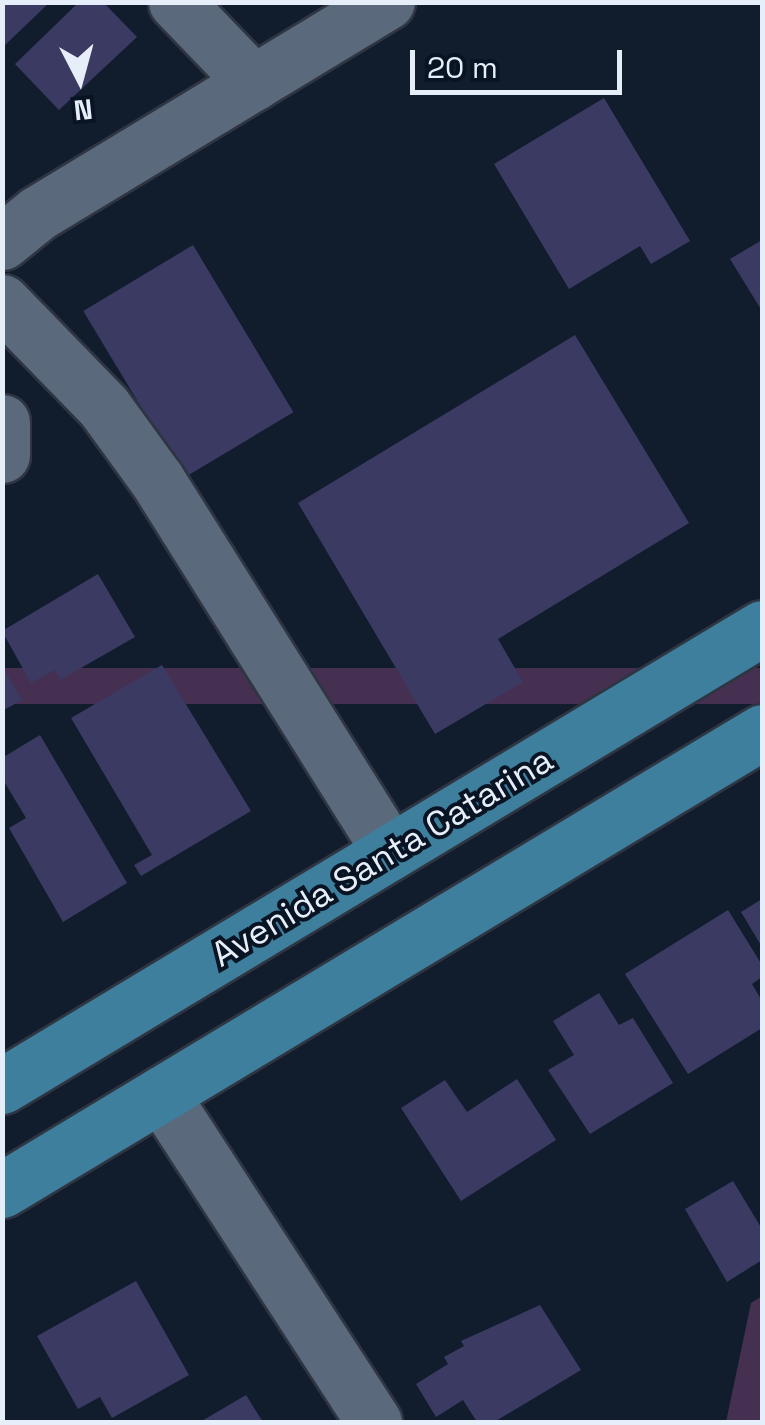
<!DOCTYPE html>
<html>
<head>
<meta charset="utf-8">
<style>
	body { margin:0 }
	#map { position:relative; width:765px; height:1425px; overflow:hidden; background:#111d2d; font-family:"Space Grotesk",sans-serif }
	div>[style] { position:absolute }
	.green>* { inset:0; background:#453052; transform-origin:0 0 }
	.building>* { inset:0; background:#3b3a63; transform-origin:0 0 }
	.roads { filter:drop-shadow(2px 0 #2f3542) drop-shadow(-2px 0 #2f3542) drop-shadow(0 2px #2f3542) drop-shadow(0 -2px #2f3542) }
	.minor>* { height:55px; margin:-27.5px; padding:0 27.5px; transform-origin:27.5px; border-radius:27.5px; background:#5a697c }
	.major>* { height:55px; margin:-27.5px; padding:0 27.5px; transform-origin:27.5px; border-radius:27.5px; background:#3d7f9c }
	span { translate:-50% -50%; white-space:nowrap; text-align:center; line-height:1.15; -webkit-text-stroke:8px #081423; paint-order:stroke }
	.street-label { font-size:35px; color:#e6eefa }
	.frame { position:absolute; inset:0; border:5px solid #e6eefa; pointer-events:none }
	.north { position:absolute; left:30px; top:30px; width:100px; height:100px; -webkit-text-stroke:8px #081423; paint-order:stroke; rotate:174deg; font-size:28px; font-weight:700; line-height:40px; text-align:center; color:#e6eefa }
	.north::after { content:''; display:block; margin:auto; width:35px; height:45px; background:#e6eefa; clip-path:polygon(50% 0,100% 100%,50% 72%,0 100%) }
	.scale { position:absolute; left:410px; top:50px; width:212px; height:45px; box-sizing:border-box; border:5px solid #e6eefa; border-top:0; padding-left:12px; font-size:30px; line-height:35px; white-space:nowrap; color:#e6eefa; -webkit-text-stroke:8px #081423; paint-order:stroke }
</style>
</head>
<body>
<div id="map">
	<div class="green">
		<div style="left:762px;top:668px;width:36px;height:887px;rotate:90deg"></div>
		<div style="clip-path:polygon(762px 1296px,762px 1422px,726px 1422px,751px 1303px)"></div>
	</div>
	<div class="building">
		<div style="clip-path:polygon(2px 2px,50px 2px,2px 48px)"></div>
		<div style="clip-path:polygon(79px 2px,103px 2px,137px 37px,59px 110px,15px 64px)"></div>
		<div style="clip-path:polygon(604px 98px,690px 241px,651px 264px,640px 246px,569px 289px,494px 164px)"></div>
		<div style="clip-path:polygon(762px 240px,762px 311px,730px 259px)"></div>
		<div style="left:193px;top:245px;width:195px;height:128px;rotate:59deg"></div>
		<div style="clip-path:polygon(575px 335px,689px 523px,498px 639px,523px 682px,435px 734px,298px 503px)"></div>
		<div style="clip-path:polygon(98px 574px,135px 637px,60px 680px,55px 670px,31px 683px,2px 631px)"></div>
		<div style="clip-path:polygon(162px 665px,251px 811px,141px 876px,134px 865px,152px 855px,71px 718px)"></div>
		<div style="clip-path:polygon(2px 666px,22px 700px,2px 711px)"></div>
		<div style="clip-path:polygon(40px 735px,127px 883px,63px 922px,9px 828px,26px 818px,2px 778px,2px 758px)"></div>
		<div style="clip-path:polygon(762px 899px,762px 947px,741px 912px)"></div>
		<div style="clip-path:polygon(728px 910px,762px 965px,762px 977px,752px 984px,762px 1001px,762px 1028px,688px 1074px,625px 974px)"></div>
		<div style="clip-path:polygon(599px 993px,619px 1025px,633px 1018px,673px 1083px,590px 1134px,548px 1070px,574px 1055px,553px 1021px)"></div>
		<div style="clip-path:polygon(517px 1079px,556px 1140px,461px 1201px,401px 1108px,445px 1080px,467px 1112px)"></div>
		<div style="clip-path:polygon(733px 1181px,762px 1229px,762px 1260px,727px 1282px,685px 1209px)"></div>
		<div style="clip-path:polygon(136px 1281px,189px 1375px,112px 1418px,100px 1397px,78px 1409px,37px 1336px)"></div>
		<div style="clip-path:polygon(540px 1305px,581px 1370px,494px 1422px,477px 1422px,463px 1400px,436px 1417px,416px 1384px,448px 1364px,444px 1357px,464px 1346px,461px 1341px)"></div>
		<div style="clip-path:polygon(246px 1395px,263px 1422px,200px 1422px)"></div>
	</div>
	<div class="roads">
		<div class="minor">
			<div style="left:176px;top:2px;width:112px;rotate:46.1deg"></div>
			<div style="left:2px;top:242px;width:46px;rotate:-38.9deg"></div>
			<div style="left:38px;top:213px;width:408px;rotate:-31.2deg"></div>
			<div style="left:2px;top:302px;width:146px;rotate:45.8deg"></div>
			<div style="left:104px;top:407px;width:90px;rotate:54deg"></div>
			<div style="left:157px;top:480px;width:439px;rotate:57.9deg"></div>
			<div style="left:2px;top:422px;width:33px;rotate:90deg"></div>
			<div style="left:161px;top:1094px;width:391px;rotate:57deg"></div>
		</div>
		<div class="major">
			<div style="left:2px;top:1086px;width:887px;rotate:-31.07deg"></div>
			<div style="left:2px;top:1190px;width:887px;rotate:-31.07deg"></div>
		</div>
	</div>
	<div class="street-label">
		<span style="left:382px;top:857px;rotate:-31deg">Avenida Santa Catarina</span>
	</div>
	<div class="frame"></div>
	<div class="north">N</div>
	<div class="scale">20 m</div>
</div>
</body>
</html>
